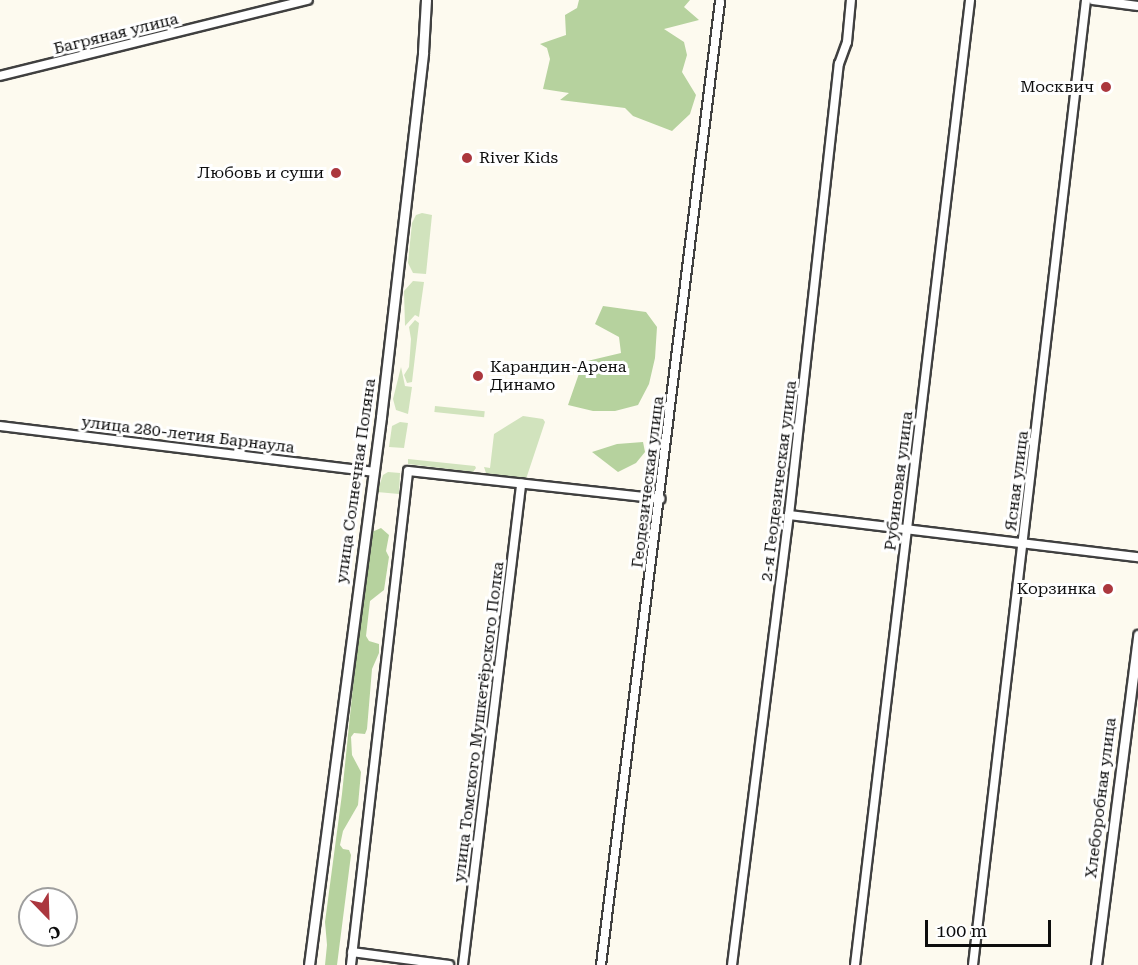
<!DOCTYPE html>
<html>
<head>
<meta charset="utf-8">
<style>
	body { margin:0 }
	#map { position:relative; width:1138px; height:965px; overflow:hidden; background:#fdfaef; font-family:"Roboto Serif",serif }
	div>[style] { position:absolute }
	.green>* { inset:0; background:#d1e3bd; transform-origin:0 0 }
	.forest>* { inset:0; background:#b6d29e }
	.roads { filter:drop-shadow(2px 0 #404040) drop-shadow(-2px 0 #404040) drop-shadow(0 2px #404040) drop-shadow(0 -2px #404040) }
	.minor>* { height:8px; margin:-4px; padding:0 4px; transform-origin:4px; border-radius:4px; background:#fff }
	.tertiary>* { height:9px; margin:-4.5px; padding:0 4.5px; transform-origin:4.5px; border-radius:4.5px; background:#fff }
	.dots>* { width:16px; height:16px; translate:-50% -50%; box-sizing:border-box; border:3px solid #fff; border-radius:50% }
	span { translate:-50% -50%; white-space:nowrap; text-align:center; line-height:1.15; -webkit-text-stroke:6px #fff; paint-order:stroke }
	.street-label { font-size:16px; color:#0d0d0d }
	.poi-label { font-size:16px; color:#0d0d0d }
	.right { translate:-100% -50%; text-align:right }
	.left { translate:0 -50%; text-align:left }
	.north { position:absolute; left:18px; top:887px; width:60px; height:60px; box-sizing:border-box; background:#fff; border:2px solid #9e9e9e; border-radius:50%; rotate:157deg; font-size:16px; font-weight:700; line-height:24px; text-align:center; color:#0d0d0d }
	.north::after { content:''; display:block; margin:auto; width:21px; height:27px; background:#ab373e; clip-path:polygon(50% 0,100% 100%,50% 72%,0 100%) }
	.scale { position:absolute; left:925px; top:920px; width:126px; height:27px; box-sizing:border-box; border:3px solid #0d0d0d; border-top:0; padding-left:8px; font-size:18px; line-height:21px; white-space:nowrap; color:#0d0d0d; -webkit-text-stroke:4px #fff; paint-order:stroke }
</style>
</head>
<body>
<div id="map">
	<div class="green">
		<div style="clip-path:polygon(422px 213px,432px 215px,426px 274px,413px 273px,408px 263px,412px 223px,416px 215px)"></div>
		<div style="clip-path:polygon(413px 281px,424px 282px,419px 317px,415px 315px,405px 326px,404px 291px)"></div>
		<div style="clip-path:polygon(415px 320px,419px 323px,412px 382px,407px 383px,404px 375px,409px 367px,411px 339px,409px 327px)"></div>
		<div style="clip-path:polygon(401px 367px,405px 386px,412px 387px,408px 414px,396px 410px,393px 399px)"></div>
		<div style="left:435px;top:406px;width:50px;height:6px;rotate:6deg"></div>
		<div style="clip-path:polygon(523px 416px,543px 419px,545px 422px,526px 479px,486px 473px,484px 467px,490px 468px,494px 434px)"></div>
		<div style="clip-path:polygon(400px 422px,408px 423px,404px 448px,389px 447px,392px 426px)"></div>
		<div style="clip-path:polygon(408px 459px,475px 466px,476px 468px,473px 472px,408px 464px)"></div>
		<div style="clip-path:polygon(388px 472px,400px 473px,399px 494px,377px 492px,383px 475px)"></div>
	</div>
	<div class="forest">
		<div style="clip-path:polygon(579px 0,690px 0,684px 7px,699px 20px,664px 29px,684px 42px,687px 55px,682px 72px,696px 95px,690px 114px,672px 131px,633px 116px,625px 108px,560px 100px,569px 93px,543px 89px,550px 59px,547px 48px,540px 44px,566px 35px,565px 15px,577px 8px)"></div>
		<div style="clip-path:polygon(603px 306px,646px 312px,657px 327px,655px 358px,649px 384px,638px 405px,615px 411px,593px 411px,568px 405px,583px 362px,621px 353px,619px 337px,595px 324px)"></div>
		<div style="clip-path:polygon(643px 442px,645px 452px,636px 463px,618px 472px,592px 452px,617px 444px)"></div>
		<div style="clip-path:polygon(381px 528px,389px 535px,386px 551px,389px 557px,384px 590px,370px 601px,366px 636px,369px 641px,379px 644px,379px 653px,372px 669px,367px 729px,365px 734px,354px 733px,351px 737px,352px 755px,361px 772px,358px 805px,343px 831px,340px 845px,343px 849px,349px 850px,351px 855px,337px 965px,325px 965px,327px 945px,325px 922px,342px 794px,364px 579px,372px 532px)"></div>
	</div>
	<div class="roads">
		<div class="minor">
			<div style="left:1093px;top:0;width:45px;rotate:7.6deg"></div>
			<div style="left:0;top:76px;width:317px;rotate:-13.9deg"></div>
			<div style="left:0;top:426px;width:376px;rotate:7deg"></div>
			<div style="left:789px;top:515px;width:352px;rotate:6.9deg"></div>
			<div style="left:352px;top:952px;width:98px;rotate:7.6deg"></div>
			<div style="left:351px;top:965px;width:497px;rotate:-83.4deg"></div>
			<div style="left:408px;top:471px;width:254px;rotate:6.3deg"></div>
			<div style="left:463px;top:965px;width:485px;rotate:-83.1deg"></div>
			<div style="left:601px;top:965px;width:971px;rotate:-82.96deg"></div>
			<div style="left:732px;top:965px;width:454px;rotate:-82.8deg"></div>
			<div style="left:789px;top:515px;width:454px;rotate:-83.7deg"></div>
			<div style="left:839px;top:64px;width:23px;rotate:-70deg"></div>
			<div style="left:847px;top:42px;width:42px;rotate:-84.6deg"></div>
			<div style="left:855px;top:965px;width:972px;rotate:-83.2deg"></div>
			<div style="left:973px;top:965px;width:972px;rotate:-83.32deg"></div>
		</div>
		<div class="tertiary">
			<div style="left:309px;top:965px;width:553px;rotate:-82.51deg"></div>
			<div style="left:381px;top:417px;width:367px;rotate:-83.4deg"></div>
			<div style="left:423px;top:52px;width:52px;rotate:-86.7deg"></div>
			<div style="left:1096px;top:965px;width:333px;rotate:-82.7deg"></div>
		</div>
	</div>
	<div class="dots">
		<div style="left:1106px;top:87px;background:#ab373e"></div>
		<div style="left:467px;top:158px;background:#ab373e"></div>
		<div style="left:336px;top:173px;background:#ab373e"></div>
		<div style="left:478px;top:376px;background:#ab373e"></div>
		<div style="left:1108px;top:589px;background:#ab373e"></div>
	</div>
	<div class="street-label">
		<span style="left:116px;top:34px;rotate:-14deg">Багряная улица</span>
		<span style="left:188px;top:435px;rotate:7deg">улица 280-летия Барнаула</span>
		<span style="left:356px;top:481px;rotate:-82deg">улица Солнечная Поляна</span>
		<span style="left:779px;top:481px;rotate:-83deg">2-я Геодезическая улица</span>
		<span style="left:899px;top:481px;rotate:-83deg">Рубиновая улица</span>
		<span style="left:1017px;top:481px;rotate:-83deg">Ясная улица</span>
		<span style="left:648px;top:482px;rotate:-83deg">Геодезическая улица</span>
		<span style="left:479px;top:722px;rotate:-83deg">улица Томского Мушкетёрского Полка</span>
		<span style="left:1101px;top:798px;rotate:-83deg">Хлеборобная улица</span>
	</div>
	<div class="poi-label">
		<span class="right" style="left:1094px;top:87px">Москвич</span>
		<span class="left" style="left:479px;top:158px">River Kids</span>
		<span class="right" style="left:324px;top:173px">Любовь и суши</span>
		<span class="left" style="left:490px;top:376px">Карандин-Арена<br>Динамо</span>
		<span class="right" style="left:1096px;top:589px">Корзинка</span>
	</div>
	<div class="north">С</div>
	<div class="scale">100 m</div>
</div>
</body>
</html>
